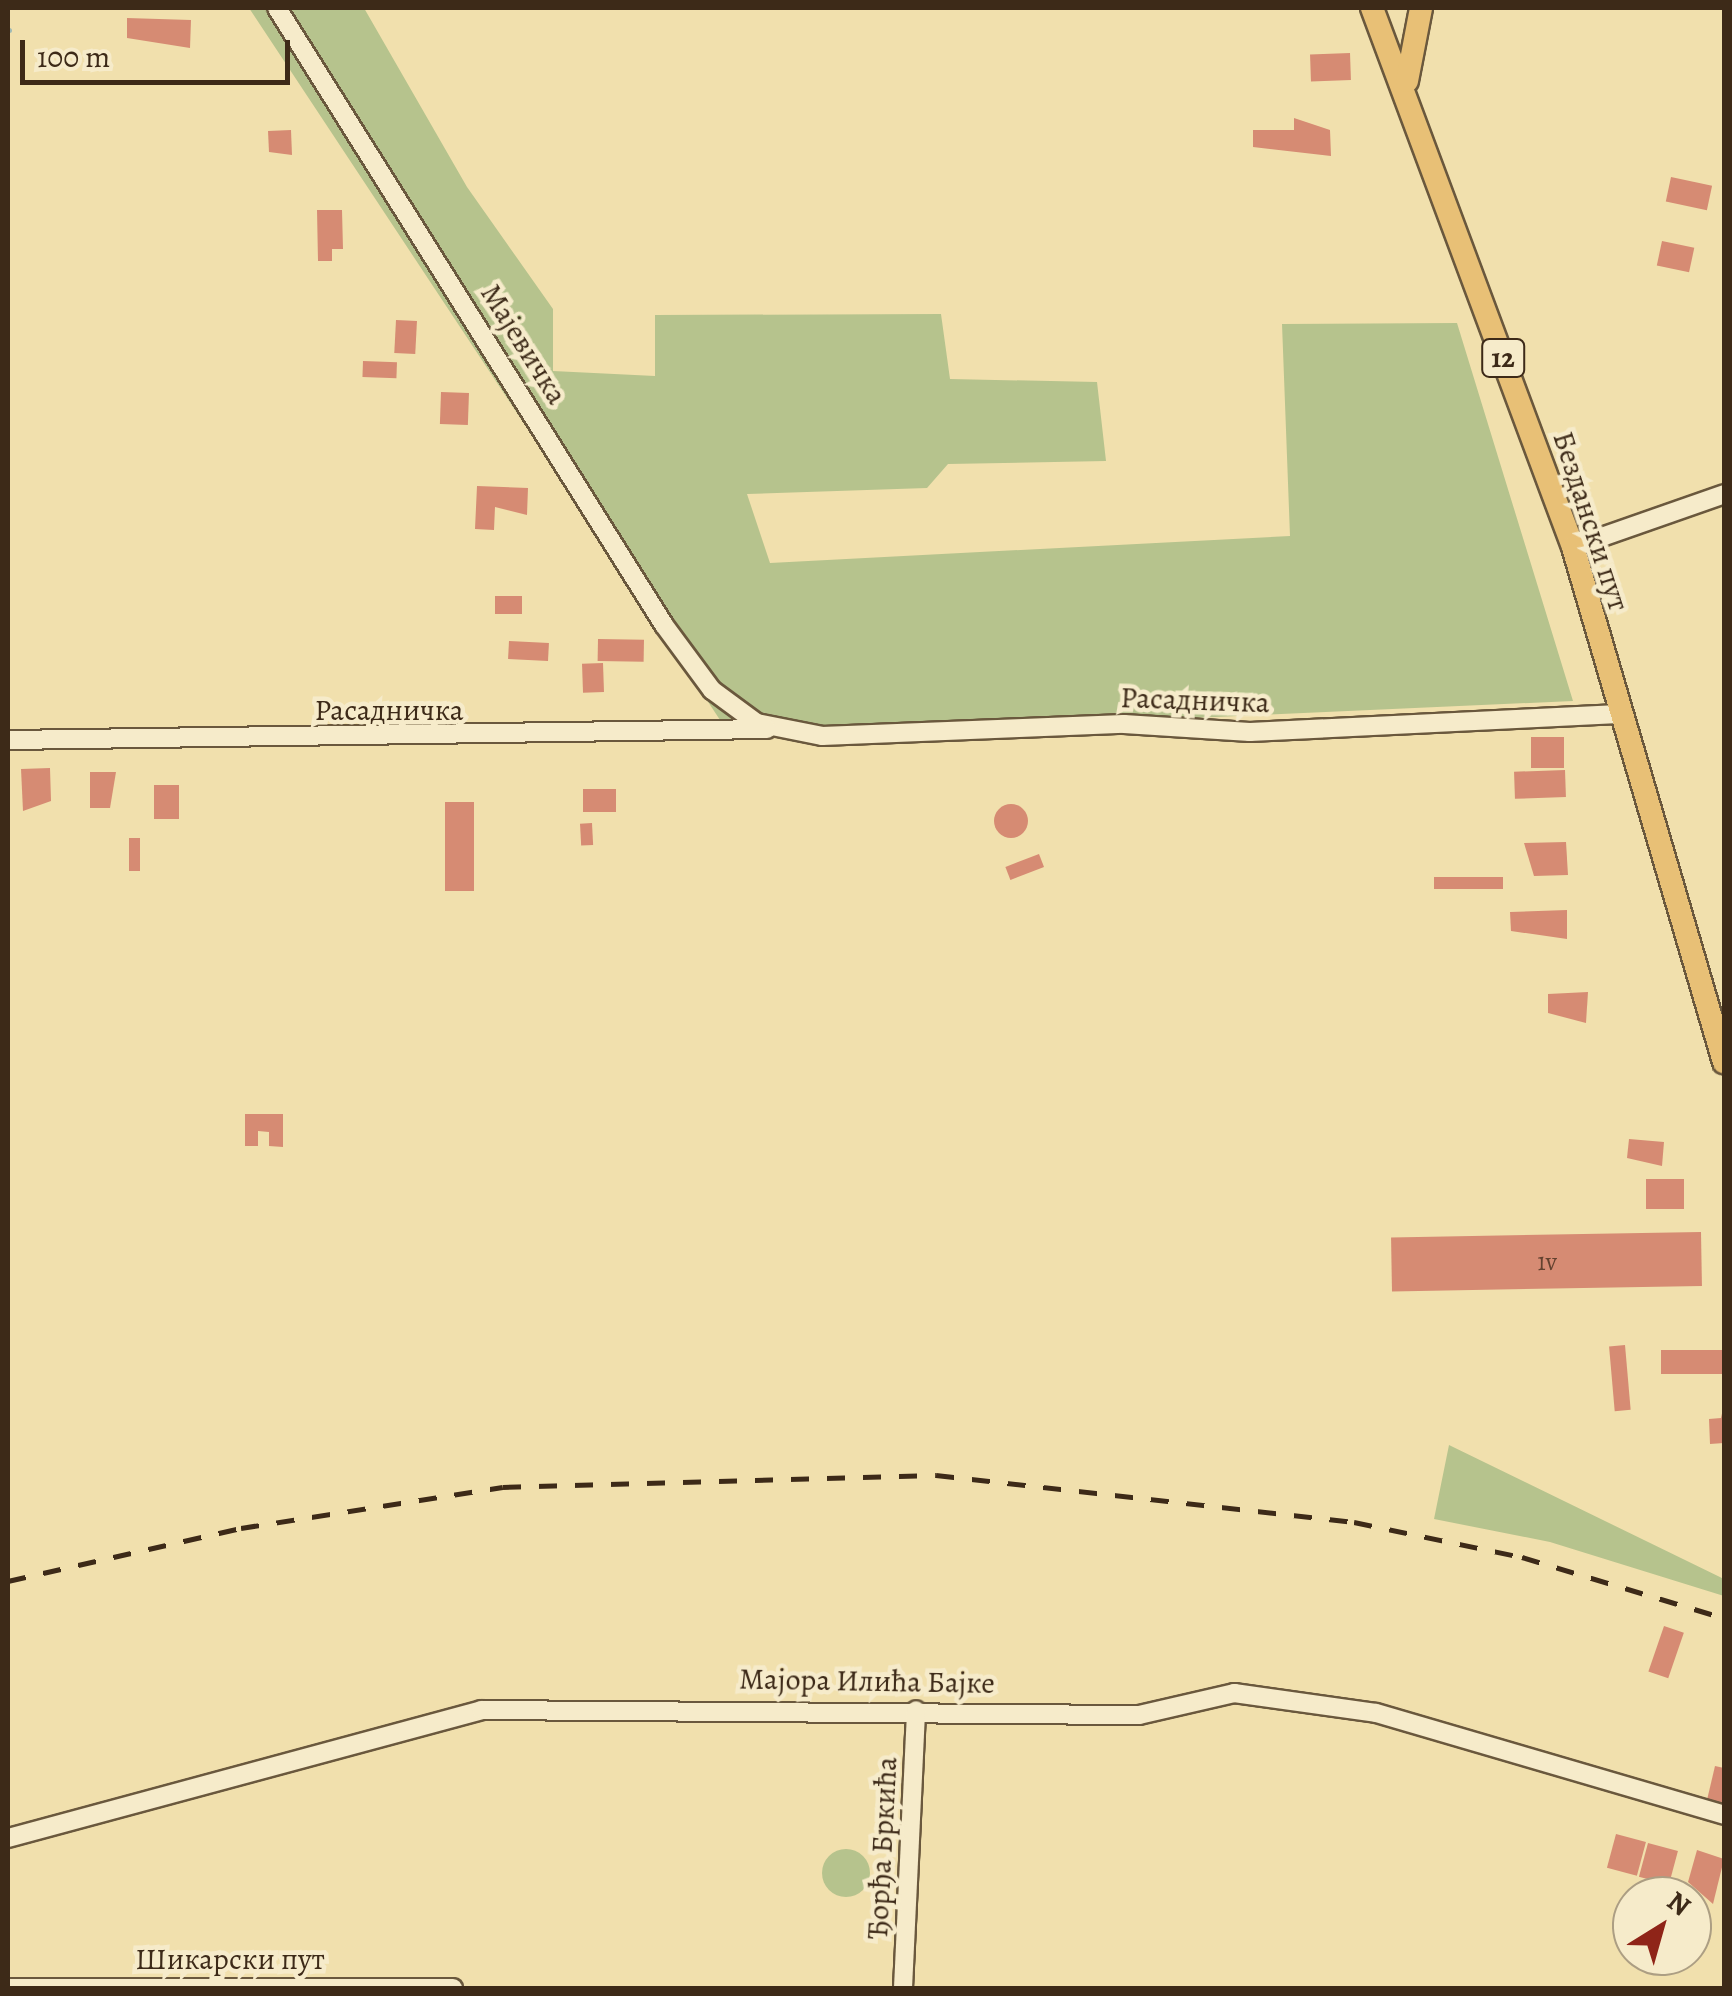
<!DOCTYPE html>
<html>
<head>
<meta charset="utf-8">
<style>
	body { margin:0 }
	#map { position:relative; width:1732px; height:1996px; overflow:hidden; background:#f1e0ad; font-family:Alegreya,serif }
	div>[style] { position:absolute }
	.green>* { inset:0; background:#b6c38d }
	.round { border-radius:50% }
	.stream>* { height:5px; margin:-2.5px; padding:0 2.5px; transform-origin:2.5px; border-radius:2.5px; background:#9fbab5 }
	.building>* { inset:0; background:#d68b73; transform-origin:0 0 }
	.roads { filter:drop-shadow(2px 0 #6a583d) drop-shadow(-2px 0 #6a583d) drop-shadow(0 2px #6a583d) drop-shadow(0 -2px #6a583d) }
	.minor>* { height:18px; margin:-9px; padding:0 9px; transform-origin:9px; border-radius:9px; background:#f6ebca }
	.major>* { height:22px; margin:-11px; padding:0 11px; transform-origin:11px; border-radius:11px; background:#e8c076 }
	.rail>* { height:5px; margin-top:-2.5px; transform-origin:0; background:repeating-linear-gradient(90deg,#3d2a18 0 18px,transparent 0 36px) }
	span { translate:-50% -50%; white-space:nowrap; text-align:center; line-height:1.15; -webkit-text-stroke:9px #f6ebca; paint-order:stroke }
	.number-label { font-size:25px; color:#63422f }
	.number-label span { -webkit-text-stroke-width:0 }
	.shield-label span { padding:2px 8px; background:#f6ebca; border:2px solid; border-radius:8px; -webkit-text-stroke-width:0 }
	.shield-label { font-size:28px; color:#3d2a18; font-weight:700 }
	.street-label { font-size:30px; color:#3d2a18 }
	.frame { position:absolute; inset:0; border:10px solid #3d2a18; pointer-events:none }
	.north { position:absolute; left:1612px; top:1876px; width:100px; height:100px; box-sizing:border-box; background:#f6ebca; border:2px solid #ac9e83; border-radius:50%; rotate:37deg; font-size:28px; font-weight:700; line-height:40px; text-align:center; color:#3d2a18 }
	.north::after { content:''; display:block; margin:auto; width:35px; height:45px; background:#8f2418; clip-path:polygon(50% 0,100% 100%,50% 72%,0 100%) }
	.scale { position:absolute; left:20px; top:40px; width:270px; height:45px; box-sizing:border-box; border:5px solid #3d2a18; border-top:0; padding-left:12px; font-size:30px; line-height:35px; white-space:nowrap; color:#3d2a18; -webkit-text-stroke:8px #f6ebca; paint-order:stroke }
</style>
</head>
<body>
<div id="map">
	<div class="green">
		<div style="clip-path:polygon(249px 8px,364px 8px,467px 187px,553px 309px,553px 371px,655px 376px,655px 315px,941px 314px,950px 379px,1097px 382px,1106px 461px,948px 464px,927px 488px,747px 494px,770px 563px,1290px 536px,1282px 324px,1457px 323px,1573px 701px,809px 735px,726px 729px)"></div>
		<div style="clip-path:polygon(1449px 1445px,1724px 1579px,1724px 1596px,1550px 1542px,1434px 1519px)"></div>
		<div class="round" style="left:822px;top:1849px;width:48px;height:48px"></div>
	</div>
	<div class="stream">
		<div style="left:8px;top:30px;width:1px"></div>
	</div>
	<div class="building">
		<div style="clip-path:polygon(127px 18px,191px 20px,190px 48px,127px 38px)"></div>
		<div style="left:1350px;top:53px;width:27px;height:40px;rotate:88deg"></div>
		<div style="clip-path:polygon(1294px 118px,1330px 130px,1331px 156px,1253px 147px,1253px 130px,1294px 130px)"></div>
		<div style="clip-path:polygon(291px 130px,292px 155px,269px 152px,268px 131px)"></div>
		<div style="left:1671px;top:177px;width:42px;height:25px;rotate:12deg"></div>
		<div style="clip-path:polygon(317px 210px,342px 210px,343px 249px,332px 249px,332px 261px,318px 261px)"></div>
		<div style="left:1662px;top:241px;width:33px;height:25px;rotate:12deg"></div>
		<div style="left:396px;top:320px;width:21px;height:33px;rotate:3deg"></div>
		<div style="left:363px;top:361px;width:34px;height:16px;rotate:2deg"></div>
		<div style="left:441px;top:392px;width:28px;height:32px;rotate:2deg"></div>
		<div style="clip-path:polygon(477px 486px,528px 488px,527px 515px,495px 507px,494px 530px,475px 529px)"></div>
		<div style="left:495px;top:596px;width:27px;height:18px"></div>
		<div style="left:598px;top:639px;width:46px;height:22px;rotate:1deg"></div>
		<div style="left:509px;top:641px;width:40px;height:18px;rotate:3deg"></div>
		<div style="left:603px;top:663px;width:29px;height:21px;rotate:88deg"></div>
		<div style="left:1531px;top:737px;width:33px;height:31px"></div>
		<div style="clip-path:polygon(50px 768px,51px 801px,23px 811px,21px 769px)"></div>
		<div style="left:1565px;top:770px;width:27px;height:51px;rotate:88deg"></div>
		<div style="clip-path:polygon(90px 772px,116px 772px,110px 808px,90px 808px)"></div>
		<div style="left:154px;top:785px;width:25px;height:34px"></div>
		<div style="left:583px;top:789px;width:33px;height:23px"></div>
		<div style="left:445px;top:802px;width:29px;height:89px"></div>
		<div class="round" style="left:994px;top:804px;width:34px;height:34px"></div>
		<div style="left:592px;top:823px;width:22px;height:12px;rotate:87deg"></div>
		<div style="left:129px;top:838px;width:11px;height:33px"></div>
		<div style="clip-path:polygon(1566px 842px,1568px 875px,1534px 876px,1524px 843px)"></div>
		<div style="left:1039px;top:854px;width:14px;height:36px;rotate:69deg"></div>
		<div style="left:1503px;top:877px;width:12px;height:69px;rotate:90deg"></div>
		<div style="clip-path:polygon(1567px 910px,1567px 939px,1511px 931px,1510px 912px)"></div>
		<div style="clip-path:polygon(1588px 992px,1586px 1023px,1548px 1013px,1548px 994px)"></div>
		<div style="clip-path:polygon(245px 1114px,283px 1114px,283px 1147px,269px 1146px,269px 1132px,258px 1131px,258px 1146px,245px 1146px)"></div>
		<div style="clip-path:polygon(1629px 1139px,1664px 1142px,1662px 1166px,1627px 1158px)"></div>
		<div style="left:1646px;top:1179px;width:38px;height:30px"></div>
		<div style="left:1701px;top:1232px;width:54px;height:310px;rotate:89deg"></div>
		<div style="left:1625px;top:1345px;width:65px;height:16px;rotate:85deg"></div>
		<div style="left:1724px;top:1350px;width:24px;height:63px;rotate:90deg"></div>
		<div style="clip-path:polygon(1724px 1404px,1724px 1443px,1710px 1444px,1709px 1419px,1721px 1418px)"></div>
		<div style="left:1664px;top:1626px;width:21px;height:48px;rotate:19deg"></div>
		<div style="clip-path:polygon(1715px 1766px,1724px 1768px,1724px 1804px,1707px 1800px)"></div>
		<div style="left:1616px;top:1834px;width:31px;height:35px;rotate:15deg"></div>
		<div style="left:1648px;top:1843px;width:31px;height:35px;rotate:15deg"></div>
		<div style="clip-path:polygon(1697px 1850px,1724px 1859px,1713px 1904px,1688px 1882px)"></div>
	</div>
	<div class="roads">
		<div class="minor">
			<div style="left:277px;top:8px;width:728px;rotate:57.9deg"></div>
			<div style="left:664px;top:625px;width:81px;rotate:53.6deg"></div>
			<div style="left:712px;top:690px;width:56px;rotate:36.3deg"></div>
			<div style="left:757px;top:723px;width:66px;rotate:11.3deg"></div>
			<div style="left:822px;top:736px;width:302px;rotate:-2.3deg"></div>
			<div style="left:1124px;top:724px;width:126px;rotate:3.6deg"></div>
			<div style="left:1250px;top:732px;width:369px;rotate:-2.8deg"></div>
			<div style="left:1573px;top:547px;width:160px;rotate:-19.3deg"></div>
			<div style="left:8px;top:740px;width:759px;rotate:-0.83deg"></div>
			<div style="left:8px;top:1838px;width:490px;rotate:-15.1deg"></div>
			<div style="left:481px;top:1710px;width:658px;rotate:0.44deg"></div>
			<div style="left:1139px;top:1715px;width:98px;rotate:-13deg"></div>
			<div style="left:1234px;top:1693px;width:143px;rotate:8deg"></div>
			<div style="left:1376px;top:1713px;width:363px;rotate:16.3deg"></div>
			<div style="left:8px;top:1988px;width:445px"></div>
			<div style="left:903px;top:1988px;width:278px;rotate:-87.3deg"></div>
		</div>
		<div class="major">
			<div style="left:1372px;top:8px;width:575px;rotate:69.55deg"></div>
			<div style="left:1573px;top:547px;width:537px;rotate:73.66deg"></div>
			<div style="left:1407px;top:81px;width:74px;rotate:-79.1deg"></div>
		</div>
	</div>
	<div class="rail">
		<div style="left:8px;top:1581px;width:239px;rotate:-12.8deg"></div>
		<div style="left:241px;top:1528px;width:265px;rotate:-8.9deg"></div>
		<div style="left:503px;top:1487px;width:433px;rotate:-1.6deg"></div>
		<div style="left:936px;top:1475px;width:421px;rotate:6.4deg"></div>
		<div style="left:1354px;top:1522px;width:172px;rotate:11.8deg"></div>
		<div style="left:1522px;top:1557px;width:211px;rotate:16.8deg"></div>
	</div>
	<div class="number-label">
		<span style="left:1547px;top:1262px">1v</span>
	</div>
	<div class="shield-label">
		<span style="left:1503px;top:358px">12</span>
	</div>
	<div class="street-label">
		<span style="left:524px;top:344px;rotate:58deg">Мајевичка</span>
		<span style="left:1591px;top:521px;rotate:72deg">Бездански пут</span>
		<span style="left:1195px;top:700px;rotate:2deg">Расадничка</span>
		<span style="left:389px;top:710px">Расадничка</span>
		<span style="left:867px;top:1681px;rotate:1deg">Мајора Илића Бајке</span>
		<span style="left:882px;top:1848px;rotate:-87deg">Ђорђа Бркића</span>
		<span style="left:230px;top:1959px">Шикарски пут</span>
	</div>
	<div class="frame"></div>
	<div class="north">N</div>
	<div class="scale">100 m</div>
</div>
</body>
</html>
